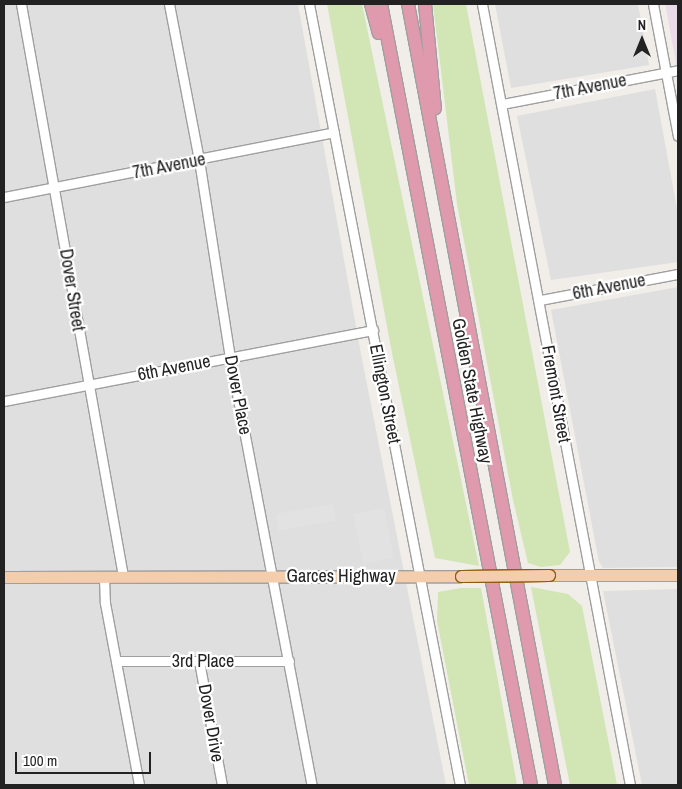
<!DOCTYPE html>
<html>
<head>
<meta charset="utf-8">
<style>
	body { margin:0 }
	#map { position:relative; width:682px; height:789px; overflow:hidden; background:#f1eee9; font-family:"Archivo Narrow",sans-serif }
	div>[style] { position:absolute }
	.residential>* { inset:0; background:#dfdfdf }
	.industrial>* { inset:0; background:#e9dce8 }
	.grass>* { inset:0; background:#d1e5b5 }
	.parking>* { inset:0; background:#e2e2e2; transform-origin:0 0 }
	.roads { filter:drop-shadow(1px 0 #9f9f9f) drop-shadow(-1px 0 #9f9f9f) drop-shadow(0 1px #9f9f9f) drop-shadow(0 -1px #9f9f9f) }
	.minor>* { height:9px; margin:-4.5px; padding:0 4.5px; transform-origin:4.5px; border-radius:4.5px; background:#fff }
	.major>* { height:11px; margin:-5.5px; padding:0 5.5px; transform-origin:5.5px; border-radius:5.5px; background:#f3cdac }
	.highway>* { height:12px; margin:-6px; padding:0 6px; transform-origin:6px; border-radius:6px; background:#e09aad }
	.bridges { filter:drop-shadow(1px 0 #90590f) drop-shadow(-1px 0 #90590f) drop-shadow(0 1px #90590f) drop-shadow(0 -1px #90590f) }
	.major-bridge>* { height:11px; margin:-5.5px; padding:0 5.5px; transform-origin:5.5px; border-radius:5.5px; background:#f3cdac }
	span { translate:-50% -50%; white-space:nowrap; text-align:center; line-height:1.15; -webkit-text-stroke:4.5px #fff; paint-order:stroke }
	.street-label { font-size:18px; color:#222 }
	.frame { position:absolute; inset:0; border:5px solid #222; pointer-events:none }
	.north { position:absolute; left:617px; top:15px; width:50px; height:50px; -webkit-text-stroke:4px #fff; paint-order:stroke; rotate:0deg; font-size:14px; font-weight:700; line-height:20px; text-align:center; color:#222 }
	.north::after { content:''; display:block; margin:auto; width:18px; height:22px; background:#222; clip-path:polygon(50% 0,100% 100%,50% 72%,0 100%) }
	.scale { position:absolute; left:15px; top:752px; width:136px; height:22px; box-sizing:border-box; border:2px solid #222; border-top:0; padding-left:6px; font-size:15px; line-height:18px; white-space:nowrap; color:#222; -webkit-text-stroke:4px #fff; paint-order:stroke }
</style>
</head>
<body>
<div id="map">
	<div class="residential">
		<div style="clip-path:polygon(4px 4px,298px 4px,361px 354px,446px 785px,4px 785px)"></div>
		<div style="clip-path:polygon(495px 4px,638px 4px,649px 65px,511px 88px)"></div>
		<div style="clip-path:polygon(655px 89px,678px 214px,678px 262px,551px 280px,517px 116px)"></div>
		<div style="clip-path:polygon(678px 287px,678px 567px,603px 568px,599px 562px,551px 310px)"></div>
		<div style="clip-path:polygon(678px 589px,678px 785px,642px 785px,603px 591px)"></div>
	</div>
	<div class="industrial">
		<div style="clip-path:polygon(665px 4px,678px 4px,678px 74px)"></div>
	</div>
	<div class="grass">
		<div style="clip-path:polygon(327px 4px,362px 4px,479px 566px,435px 558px,392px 353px)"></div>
		<div style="clip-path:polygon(433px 4px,466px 4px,570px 552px,560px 565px,541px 567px,528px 563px,513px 500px,457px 204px)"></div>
		<div style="clip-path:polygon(531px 587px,568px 594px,582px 606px,617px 785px,570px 785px)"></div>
		<div style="clip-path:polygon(461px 588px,481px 588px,517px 785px,469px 785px,437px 621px,438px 592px)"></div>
	</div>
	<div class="parking">
		<div style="left:333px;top:504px;width:17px;height:58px;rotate:80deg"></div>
		<div style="left:384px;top:508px;width:51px;height:31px;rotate:79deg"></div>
	</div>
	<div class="roads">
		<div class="minor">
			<div style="left:21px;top:4px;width:581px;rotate:79.89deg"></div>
			<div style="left:169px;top:4px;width:159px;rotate:79.1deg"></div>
			<div style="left:199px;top:160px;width:199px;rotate:81.1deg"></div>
			<div style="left:230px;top:357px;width:436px;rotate:79.2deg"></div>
			<div style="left:309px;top:4px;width:795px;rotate:79.06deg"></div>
			<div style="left:482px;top:4px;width:795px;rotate:79.27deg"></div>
			<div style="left:653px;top:4px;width:134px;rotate:79.3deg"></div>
			<div style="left:502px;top:104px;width:179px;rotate:-10.9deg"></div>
			<div style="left:4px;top:197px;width:336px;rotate:-11.1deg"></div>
			<div style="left:540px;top:300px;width:140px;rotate:-10.7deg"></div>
			<div style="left:4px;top:401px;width:376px;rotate:-10.9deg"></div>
			<div style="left:104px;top:577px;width:26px;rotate:88deg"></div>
			<div style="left:105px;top:603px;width:185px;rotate:79.4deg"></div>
			<div style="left:116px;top:661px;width:173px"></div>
			<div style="left:199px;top:661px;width:126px;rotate:79.5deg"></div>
		</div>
		<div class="major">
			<div style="left:549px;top:575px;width:129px"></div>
			<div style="left:4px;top:577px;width:457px;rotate:-0.1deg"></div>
		</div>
		<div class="highway">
			<div style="left:371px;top:4px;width:30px;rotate:75deg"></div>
			<div style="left:381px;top:4px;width:795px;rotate:79.13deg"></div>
			<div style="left:408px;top:4px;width:795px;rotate:79.34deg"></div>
			<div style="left:425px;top:4px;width:105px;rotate:84.6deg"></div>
		</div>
	</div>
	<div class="bridges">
		<div class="major-bridge">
			<div style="left:461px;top:576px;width:88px;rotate:-0.7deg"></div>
		</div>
	</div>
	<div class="street-label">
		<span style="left:590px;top:87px;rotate:-11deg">7th Avenue</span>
		<span style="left:169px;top:166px;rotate:-11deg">7th Avenue</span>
		<span style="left:609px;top:287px;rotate:-11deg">6th Avenue</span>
		<span style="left:72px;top:290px;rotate:81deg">Dover Street</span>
		<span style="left:174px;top:368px;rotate:-11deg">6th Avenue</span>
		<span style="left:472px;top:391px;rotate:79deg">Golden State Highway</span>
		<span style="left:385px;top:394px;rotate:79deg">Ellington Street</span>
		<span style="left:556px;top:394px;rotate:80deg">Fremont Street</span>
		<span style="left:238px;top:395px;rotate:79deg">Dover Place</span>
		<span style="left:341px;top:576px">Garces Highway</span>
		<span style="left:203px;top:661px">3rd Place</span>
		<span style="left:211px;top:723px;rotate:80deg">Dover Drive</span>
	</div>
	<div class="frame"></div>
	<div class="north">N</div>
	<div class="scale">100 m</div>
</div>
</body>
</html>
